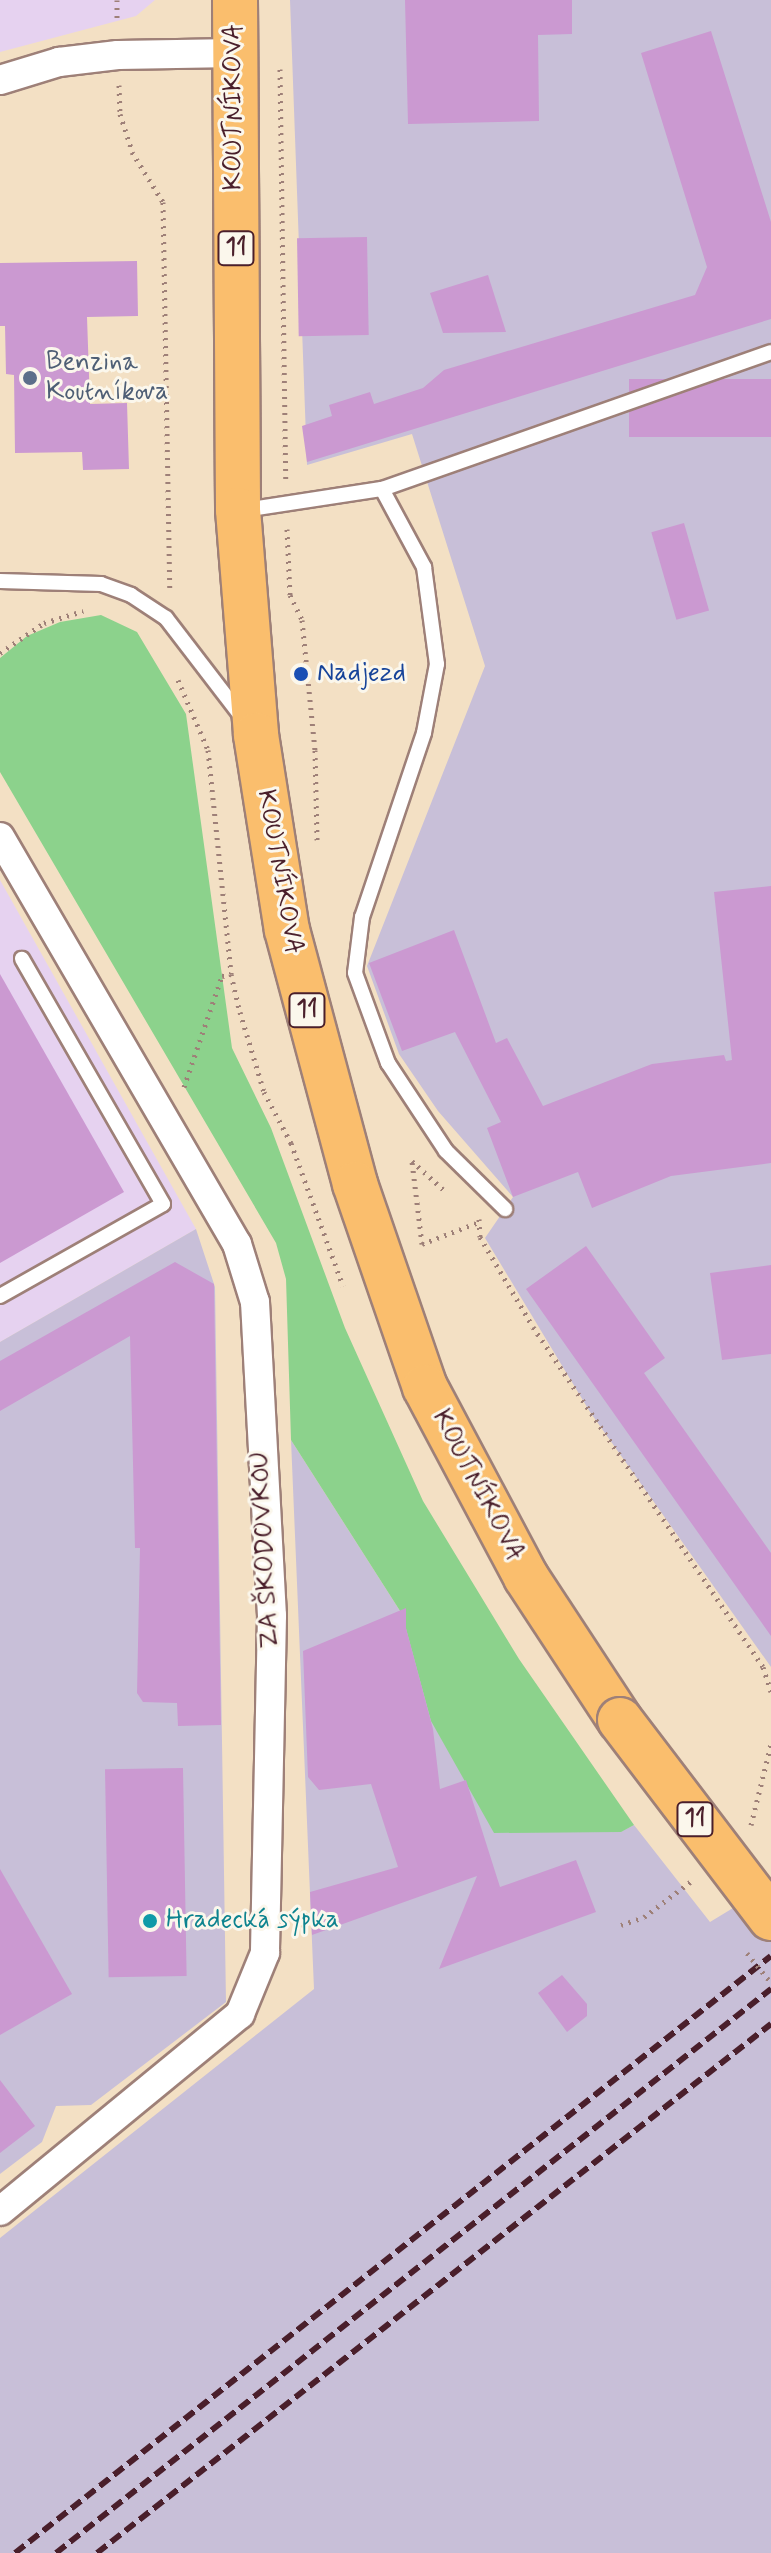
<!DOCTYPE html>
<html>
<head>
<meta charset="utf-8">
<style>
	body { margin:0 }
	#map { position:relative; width:771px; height:2553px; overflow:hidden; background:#f3e0c4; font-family:Mynerve,sans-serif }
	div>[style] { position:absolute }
	.built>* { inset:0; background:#e6d2f0 }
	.industrial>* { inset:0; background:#c8bfd8 }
	.green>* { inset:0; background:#8cd28c }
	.building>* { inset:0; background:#cb99d1; transform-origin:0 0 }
	.path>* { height:5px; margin-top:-2.5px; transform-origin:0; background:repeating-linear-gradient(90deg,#9e8078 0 2px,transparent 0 8px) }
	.roads { filter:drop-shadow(2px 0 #9e8078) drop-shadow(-2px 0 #9e8078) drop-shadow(0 2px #9e8078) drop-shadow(0 -2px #9e8078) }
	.lane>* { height:14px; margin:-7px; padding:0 7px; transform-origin:7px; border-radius:7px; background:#fff }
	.street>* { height:28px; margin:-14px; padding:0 14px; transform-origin:14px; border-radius:14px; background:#fff }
	.primary>* { height:44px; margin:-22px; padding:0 22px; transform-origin:22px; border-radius:22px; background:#fabe6d }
	.rail>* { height:6px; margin-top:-3px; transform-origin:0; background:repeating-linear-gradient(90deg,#4a1f2b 0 12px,transparent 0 18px) }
	.path-bridge>* { height:5px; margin-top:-2.5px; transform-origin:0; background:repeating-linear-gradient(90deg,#9e8078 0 2px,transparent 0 8px) }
	.bridges { filter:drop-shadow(2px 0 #9e8078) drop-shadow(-2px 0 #9e8078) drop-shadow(0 2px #9e8078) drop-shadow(0 -2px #9e8078) }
	.primary-bridge>* { height:44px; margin:-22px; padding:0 22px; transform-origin:22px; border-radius:22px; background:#fabe6d }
	.dots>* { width:22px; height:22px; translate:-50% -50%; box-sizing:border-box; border:4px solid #fbf7ec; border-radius:50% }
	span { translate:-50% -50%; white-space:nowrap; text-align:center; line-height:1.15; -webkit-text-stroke:6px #fbf7ec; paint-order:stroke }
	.shield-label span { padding:2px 6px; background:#fbf7ec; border:2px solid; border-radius:6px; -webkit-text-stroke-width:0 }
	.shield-label { font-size:24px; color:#4a1f2b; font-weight:700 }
	.street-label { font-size:26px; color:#4a1f2b }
	.service-label { font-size:26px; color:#4e5e75 }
	.left { translate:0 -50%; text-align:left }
	.transit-label { font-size:26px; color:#164399 }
	.culture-label { font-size:26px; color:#0d838f }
</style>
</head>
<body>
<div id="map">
	<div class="built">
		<div style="clip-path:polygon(0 0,155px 0,136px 16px,0 52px)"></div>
		<div style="clip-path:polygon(0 880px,196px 1229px,0 1342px)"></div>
	</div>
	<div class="industrial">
		<div style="clip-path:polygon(290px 0,771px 0,771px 1667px,590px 1412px,485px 1238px,513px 1197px,438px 1111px,399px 1054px,367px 966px,485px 666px,412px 434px,307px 465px)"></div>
		<div style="clip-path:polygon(196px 1229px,215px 1287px,226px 2002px,91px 2105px,56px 2106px,42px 2142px,0 2174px,0 1342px)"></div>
		<div style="clip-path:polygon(291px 1440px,402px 1614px,620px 1832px,634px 1825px,710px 1922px,771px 1885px,771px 2553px,0 2553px,0 2238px,314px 1989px)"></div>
	</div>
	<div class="green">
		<div style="clip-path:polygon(101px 615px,137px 632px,186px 714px,232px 1048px,271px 1128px,345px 1328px,423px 1501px,519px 1659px,634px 1825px,621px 1832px,494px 1833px,431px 1721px,402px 1614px,291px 1440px,286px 1279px,276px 1243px,0 772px,0 658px,27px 636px,60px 622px)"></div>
	</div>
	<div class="building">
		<div style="clip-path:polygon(405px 0,572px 0,572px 34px,538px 35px,539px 121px,408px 124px)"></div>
		<div style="clip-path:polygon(711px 31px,771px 222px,771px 319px,307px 462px,302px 426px,332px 416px,329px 405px,370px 392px,374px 404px,423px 388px,444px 370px,695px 295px,707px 267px,641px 53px)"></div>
		<div style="left:367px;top:237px;width:98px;height:70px;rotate:89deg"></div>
		<div style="clip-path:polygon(137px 261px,138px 316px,87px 317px,90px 404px,127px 403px,129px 469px,83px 470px,82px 452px,15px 453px,14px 375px,6px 374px,5px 326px,0 326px,0 263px)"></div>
		<div style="clip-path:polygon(488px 275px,506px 332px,443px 333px,430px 293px)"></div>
		<div style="left:771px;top:379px;width:58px;height:142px;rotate:90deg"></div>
		<div style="left:684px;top:523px;width:91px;height:34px;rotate:74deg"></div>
		<div style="clip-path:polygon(771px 886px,771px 1163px,671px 1176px,592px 1208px,578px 1172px,513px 1197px,487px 1128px,501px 1122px,455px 1032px,402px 1051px,369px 963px,454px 930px,496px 1043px,507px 1038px,543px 1106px,652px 1064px,724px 1055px,726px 1061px,732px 1060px,714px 892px)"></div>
		<div style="clip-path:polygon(0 974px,124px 1192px,0 1263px)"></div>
		<div style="clip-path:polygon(586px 1246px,665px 1358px,644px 1373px,771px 1553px,771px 1636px,526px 1289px)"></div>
		<div style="clip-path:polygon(175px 1262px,214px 1284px,221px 1725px,178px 1726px,177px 1703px,143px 1702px,137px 1693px,140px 1548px,135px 1548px,130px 1336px,0 1411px,0 1361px)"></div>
		<div style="clip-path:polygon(771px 1265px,771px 1354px,722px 1360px,710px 1273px)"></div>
		<div style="clip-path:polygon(406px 1608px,406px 1628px,433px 1729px,440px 1789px,466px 1780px,500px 1887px,576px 1860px,596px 1912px,439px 1969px,477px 1876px,312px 1935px,310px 1892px,398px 1867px,371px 1784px,319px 1790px,308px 1777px,303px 1651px)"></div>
		<div style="left:183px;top:1768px;width:208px;height:78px;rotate:89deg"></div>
		<div style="clip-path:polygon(0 1869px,72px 1994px,0 2035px)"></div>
		<div style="clip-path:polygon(562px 1975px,587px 2004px,587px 2016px,567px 2032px,538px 1993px)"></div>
		<div style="clip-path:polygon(0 2080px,35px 2126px,0 2153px)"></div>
	</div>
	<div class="path">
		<div style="left:117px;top:0;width:23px;rotate:90deg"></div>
		<div style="left:280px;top:69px;width:410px;rotate:89.2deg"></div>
		<div style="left:119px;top:85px;width:29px;rotate:88deg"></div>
		<div style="left:120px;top:114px;width:40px;rotate:72deg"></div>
		<div style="left:132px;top:152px;width:59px;rotate:58.2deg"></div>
		<div style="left:163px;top:202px;width:390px;rotate:89deg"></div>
		<div style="left:287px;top:529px;width:66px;rotate:87.4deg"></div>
		<div style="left:290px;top:595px;width:28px;rotate:64deg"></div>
		<div style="left:302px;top:620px;width:131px;rotate:84.3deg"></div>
		<div style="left:315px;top:750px;width:90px;rotate:88.7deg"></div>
		<div style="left:0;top:653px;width:53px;rotate:-34.3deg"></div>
		<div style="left:44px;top:623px;width:41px;rotate:-17.1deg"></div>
		<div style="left:178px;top:680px;width:76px;rotate:66.8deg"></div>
		<div style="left:208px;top:750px;width:225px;rotate:84.1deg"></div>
		<div style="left:231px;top:974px;width:39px;rotate:77deg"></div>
		<div style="left:240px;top:1012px;width:84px;rotate:73.3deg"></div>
		<div style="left:264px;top:1092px;width:58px;rotate:62.1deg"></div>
		<div style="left:291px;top:1143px;width:152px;rotate:70deg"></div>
		<div style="left:184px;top:1087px;width:117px;rotate:-71.1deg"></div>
		<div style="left:222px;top:976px;width:9px;rotate:-13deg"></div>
		<div style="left:479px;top:1219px;width:18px;rotate:87deg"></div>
		<div style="left:480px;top:1237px;width:104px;rotate:59.5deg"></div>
		<div style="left:533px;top:1327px;width:410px;rotate:55.9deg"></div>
		<div style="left:763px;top:1667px;width:26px;rotate:72deg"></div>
		<div style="left:422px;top:1244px;width:84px;rotate:-96.9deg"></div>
		<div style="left:412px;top:1161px;width:45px;rotate:42.3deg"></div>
		<div style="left:422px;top:1244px;width:61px;rotate:-21.1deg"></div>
		<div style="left:751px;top:1825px;width:83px;rotate:-76.1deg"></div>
		<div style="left:621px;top:1925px;width:24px;rotate:-19deg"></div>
		<div style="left:644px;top:1917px;width:63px;rotate:-37.2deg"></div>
	</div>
	<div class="roads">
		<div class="lane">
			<div style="left:382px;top:489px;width:89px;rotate:61.7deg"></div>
			<div style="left:424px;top:567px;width:98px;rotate:82.4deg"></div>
			<div style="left:437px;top:664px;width:70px;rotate:100.7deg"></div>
			<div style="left:424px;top:733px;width:194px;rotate:108.6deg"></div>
			<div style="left:362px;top:917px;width:56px;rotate:97.1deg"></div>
			<div style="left:355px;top:973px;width:96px;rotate:69.9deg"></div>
			<div style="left:388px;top:1063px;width:105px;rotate:56.6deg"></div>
			<div style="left:446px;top:1151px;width:83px;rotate:44.5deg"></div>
			<div style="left:244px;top:510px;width:140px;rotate:-8.7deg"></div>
			<div style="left:382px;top:489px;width:412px;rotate:-19.4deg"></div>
			<div style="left:0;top:581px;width:101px;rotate:1.7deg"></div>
			<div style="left:101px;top:584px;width:32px;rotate:20deg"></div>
			<div style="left:131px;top:595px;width:42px;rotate:33.3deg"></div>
			<div style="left:166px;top:618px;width:125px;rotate:52.5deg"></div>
			<div style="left:0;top:1296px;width:187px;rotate:-29.4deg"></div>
			<div style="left:163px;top:1204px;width:283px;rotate:-119.9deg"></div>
		</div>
		<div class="street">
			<div style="left:0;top:80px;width:62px;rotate:-17deg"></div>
			<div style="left:59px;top:62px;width:59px;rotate:-6.8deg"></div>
			<div style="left:118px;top:55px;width:117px;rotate:-1deg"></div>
			<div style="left:0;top:837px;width:471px;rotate:59.8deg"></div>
			<div style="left:237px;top:1244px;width:61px;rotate:72.8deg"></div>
			<div style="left:255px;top:1302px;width:314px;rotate:86.9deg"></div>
			<div style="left:272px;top:1616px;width:337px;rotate:91.2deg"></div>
			<div style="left:265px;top:1953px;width:66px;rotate:112.3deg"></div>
			<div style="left:240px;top:2014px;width:310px;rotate:140.6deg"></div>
		</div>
		<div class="primary">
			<div style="left:235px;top:0;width:510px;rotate:89.66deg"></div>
			<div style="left:238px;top:510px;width:226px;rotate:85.4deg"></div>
			<div style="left:256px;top:735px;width:197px;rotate:81deg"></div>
			<div style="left:287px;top:930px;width:263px;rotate:75deg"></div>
			<div style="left:355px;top:1184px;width:215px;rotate:71deg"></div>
			<div style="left:425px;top:1387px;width:215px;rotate:62deg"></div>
			<div style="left:526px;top:1577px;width:171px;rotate:56.7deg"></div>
		</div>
	</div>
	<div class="rail">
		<div style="left:15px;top:2553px;width:963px;rotate:-38.3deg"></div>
		<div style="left:56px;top:2553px;width:911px;rotate:-38.27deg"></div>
		<div style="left:97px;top:2553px;width:857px;rotate:-38.13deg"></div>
	</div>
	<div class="path-bridge">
		<div style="left:747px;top:1953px;width:38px;rotate:51deg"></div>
	</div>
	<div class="bridges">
		<div class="primary-bridge">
			<div style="left:620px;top:1720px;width:249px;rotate:52.7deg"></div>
		</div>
	</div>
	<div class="dots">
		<div style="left:30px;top:378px;background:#5c6f8a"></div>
		<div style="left:301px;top:674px;background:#1a4fb4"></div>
		<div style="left:150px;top:1921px;background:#0f9aa8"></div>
	</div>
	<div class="shield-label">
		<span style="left:236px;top:248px">11</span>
		<span style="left:307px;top:1010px">11</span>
		<span style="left:695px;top:1819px">11</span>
	</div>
	<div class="street-label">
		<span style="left:235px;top:107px;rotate:-90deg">KOUTNÍKOVA</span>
		<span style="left:279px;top:872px;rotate:80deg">KOUTNÍKOVA</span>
		<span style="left:477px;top:1486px;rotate:62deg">KOUTNÍKOVA</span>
		<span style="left:266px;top:1550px;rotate:-93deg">ZA ŠKODOVKOU</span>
	</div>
	<div class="service-label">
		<span class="left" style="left:46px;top:378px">Benzina<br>Koutníkova</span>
	</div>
	<div class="transit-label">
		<span class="left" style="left:317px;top:674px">Nadjezd</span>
	</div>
	<div class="culture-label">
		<span class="left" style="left:166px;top:1921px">Hradecká sýpka</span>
	</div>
</div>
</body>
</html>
